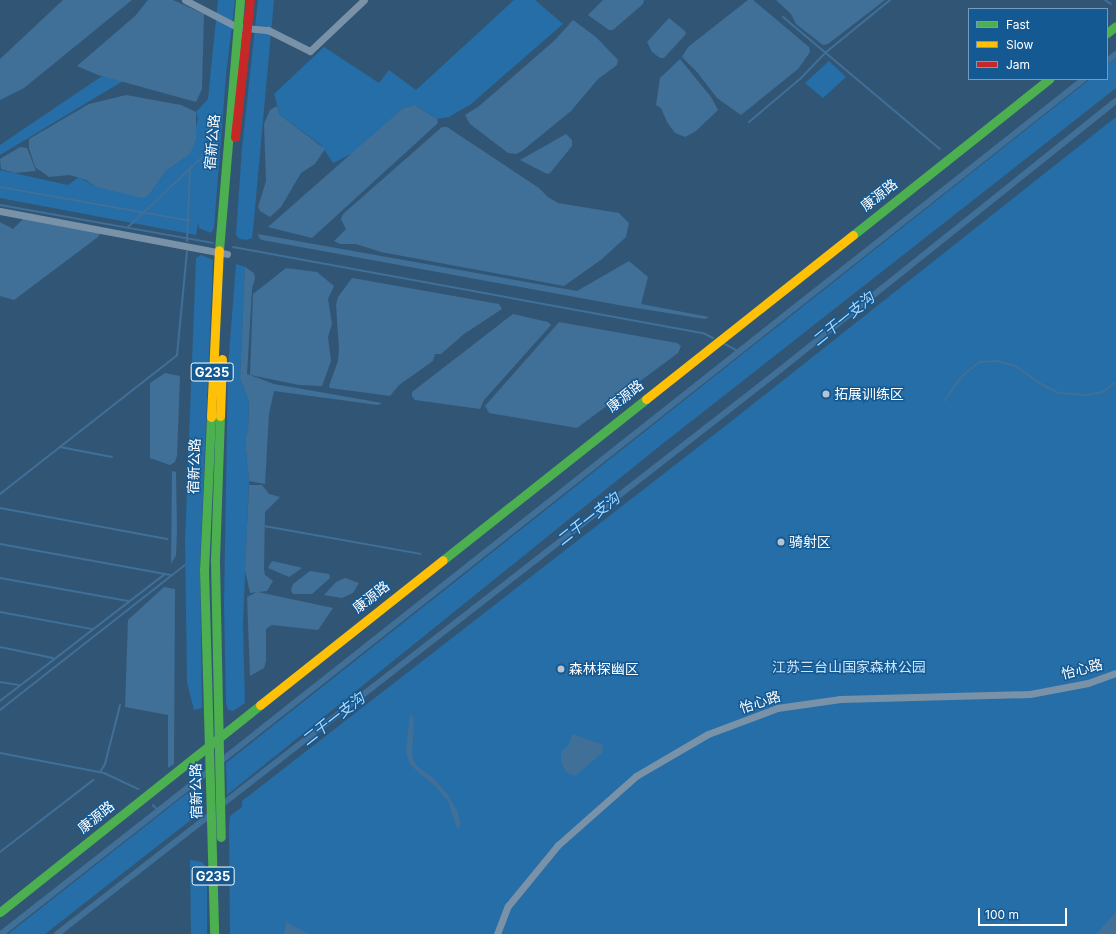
<!DOCTYPE html>
<html>
<head>
<meta charset="utf-8">
<style>
	body { margin:0 }
	#map { position:relative; width:1116px; height:934px; overflow:hidden; background:#315675; font-family:Inter,"Noto Sans SC",sans-serif }
	div>[style] { position:absolute }
	.green>* { inset:0; background:#256ea7 }
	.water>* { inset:0; background:#406f98 }
	.stream>* { height:2px; margin:-1px; padding:0 1px; transform-origin:1px; border-radius:1px; background:#406f98 }
	.canal>* { height:6px; margin:-3px; padding:0 3px; transform-origin:3px; border-radius:3px; background:#406f98 }
	.street>* { height:7px; margin:-3.5px; padding:0 3.5px; transform-origin:3.5px; border-radius:3.5px; background:#7992a8 }
	.fast>* { height:9px; margin:-4.5px; padding:0 4.5px; transform-origin:4.5px; border-radius:4.5px; background:#4caf50 }
	.slow>* { height:9px; margin:-4.5px; padding:0 4.5px; transform-origin:4.5px; border-radius:4.5px; background:#ffc107 }
	.jam>* { height:9px; margin:-4.5px; padding:0 4.5px; transform-origin:4.5px; border-radius:4.5px; background:#c62828 }
	.dots>* { width:11px; height:11px; translate:-50% -50%; box-sizing:border-box; border:2px solid #145992; border-radius:50% }
	span { translate:-50% -50%; white-space:nowrap; text-align:center; line-height:1.15; -webkit-text-stroke:3px #145992; paint-order:stroke }
	.shield-label span { padding:1px 3px; background:#145992; border:1px solid; border-radius:3px; -webkit-text-stroke-width:0 }
	.shield-label { font-size:13px; color:#fff; font-weight:700 }
	.street-label { font-size:14px; color:#fff }
	.poi-label { font-size:14px; color:#fff }
	.left { translate:0 -50%; text-align:left }
	.park-label { font-size:14px; color:#c9e6fc }
	.water-label { font-size:15px; color:#aed8f8; font-style:italic }
	.legend { position:absolute; left:968px; top:8px; width:140px; height:72px; box-sizing:border-box; background:#145992; border:1px solid #729bbe; margin:0; padding:5px 7px; list-style:none; font-size:12px; color:#fff }
	.legend li { display:flex; align-items:center; gap:8px; height:20px }
	.legend b { width:20px; border:1px solid #729bbe }
	.scale { position:absolute; left:978px; top:908px; width:89px; height:18px; box-sizing:border-box; border:2px solid #fff; border-top:0; padding-left:5px; font-size:12px; line-height:14px; white-space:nowrap; color:#fff; -webkit-text-stroke:3px #145992; paint-order:stroke }
</style>
</head>
<body>
<div id="map">
	<div class="green">
		<div style="clip-path:polygon(218px 0,235px 0,226px 75px,214px 228px,211px 233px,199px 228px,198px 222px,196px 235px,0 198px,0 170px,68px 185px,79px 177px,96px 187px,148px 196px,166px 171px,190px 154px,198px 118px,196px 112px,208px 99px)"></div>
		<div style="clip-path:polygon(258px 0,274px 0,253px 230px,252px 238px,246px 240px,239px 239px,236px 235px,242px 148px)"></div>
		<div style="clip-path:polygon(514px 0,535px 0,563px 24px,471px 104px,449px 117px,437px 119px,415px 105px,403px 108px,355px 152px,333px 163px,321px 145px,280px 115px,274px 94px,324px 47px,379px 83px,389px 70px,416px 90px)"></div>
		<div style="clip-path:polygon(1116px 58px,1116px 88px,661px 445px,227px 795px,226px 763px,1090px 79px,1107px 79px,1107px 65px)"></div>
		<div style="clip-path:polygon(829px 61px,846px 77px,823px 98px,805px 83px)"></div>
		<div style="clip-path:polygon(102px 76px,123px 81px,0 155px,0 145px)"></div>
		<div style="clip-path:polygon(1116px 117px,1116px 934px,230px 934px,229px 826px,230px 816px,242px 807px,242px 801px,724px 427px)"></div>
		<div style="clip-path:polygon(201px 255px,213px 260px,200px 564px,202px 708px,194px 710px,187px 682px,185px 542px,196px 258px)"></div>
		<div style="clip-path:polygon(236px 264px,245px 267px,240px 378px,249px 401px,248px 431px,245px 439px,249px 481px,243px 624px,245px 703px,233px 711px,228px 710px,226px 703px,224px 606px,228px 368px)"></div>
		<div style="clip-path:polygon(200px 783px,201px 812px,45px 934px,8px 934px)"></div>
		<div style="clip-path:polygon(190px 860px,202px 862px,207px 868px,207px 934px,191px 934px)"></div>
	</div>
	<div class="water">
		<div style="clip-path:polygon(63px 0,132px 0,24px 88px,0 100px,0 59px)"></div>
		<div style="clip-path:polygon(148px 0,173px 0,204px 14px,202px 89px,196px 102px,98px 75px,77px 66px,135px 16px)"></div>
		<div style="clip-path:polygon(603px 0,644px 0,643px 4px,613px 30px,609px 30px,588px 15px)"></div>
		<div style="clip-path:polygon(748px 0,753px 0,809px 47px,810px 52px,798px 69px,741px 115px,717px 98px,697px 72px,682px 57px,688px 47px)"></div>
		<div style="clip-path:polygon(776px 0,885px 0,828px 44px,823px 45px,796px 24px,791px 14px)"></div>
		<div style="clip-path:polygon(669px 18px,686px 32px,685px 35px,664px 58px,660px 58px,652px 52px,647px 42px)"></div>
		<div style="clip-path:polygon(573px 20px,596px 37px,618px 60px,617px 65px,598px 79px,571px 111px,522px 151px,516px 154px,508px 153px,470px 124px,465px 115px,478px 107px,555px 40px)"></div>
		<div style="clip-path:polygon(680px 59px,711px 97px,718px 110px,696px 131px,685px 137px,675px 133px,667px 122px,661px 108px,656px 105px,660px 78px)"></div>
		<div style="clip-path:polygon(126px 95px,181px 105px,196px 112px,196px 139px,190px 154px,166px 171px,148px 196px,142px 198px,96px 187px,86px 180px,70px 175px,49px 177px,35px 167px,29px 148px,29px 139px,89px 104px)"></div>
		<div style="clip-path:polygon(415px 105px,437px 119px,438px 123px,312px 238px,268px 227px,403px 108px)"></div>
		<div style="clip-path:polygon(277px 106px,280px 115px,325px 149px,315px 164px,301px 173px,281px 207px,270px 217px,260px 211px,258px 207px,266px 181px,264px 124px,270px 110px)"></div>
		<div style="clip-path:polygon(442px 127px,447px 127px,539px 188px,548px 197px,558px 203px,619px 213px,629px 223px,626px 237px,602px 259px,564px 286px,381px 252px,356px 244px,340px 244px,334px 241px,346px 229px,341px 219px,343px 214px)"></div>
		<div style="clip-path:polygon(566px 134px,572px 140px,572px 146px,550px 173px,547px 174px,520px 160px)"></div>
		<div style="clip-path:polygon(20px 147px,27px 148px,36px 171px,15px 173px,1px 169px,0 159px)"></div>
		<div style="clip-path:polygon(25px 217px,101px 232px,98px 237px,14px 300px,0 296px,0 222px,13px 229px)"></div>
		<div style="clip-path:polygon(258px 234px,577px 291px,629px 261px,648px 277px,641px 304px,709px 317px,705px 319px,624px 306px,262px 240px,259px 238px)"></div>
		<div style="clip-path:polygon(245px 267px,254px 273px,255px 278px,252px 289px,247px 374px,274px 384px,382px 403px,378px 405px,274px 391px,269px 414px,265px 484px,249px 481px,245px 439px,248px 431px,249px 401px,240px 378px)"></div>
		<div style="clip-path:polygon(286px 268px,317px 272px,334px 286px,328px 299px,332px 324px,328px 337px,331px 361px,322px 386px,299px 385px,250px 375px,253px 294px)"></div>
		<div style="clip-path:polygon(352px 278px,499px 304px,502px 309px,464px 334px,441px 354px,435px 354px,433px 361px,399px 385px,390px 396px,330px 388px,329px 386px,338px 361px,339px 350px,336px 305px,338px 297px)"></div>
		<div style="clip-path:polygon(513px 314px,548px 322px,551px 325px,484px 400px,480px 409px,415px 400px,412px 396px,412px 392px)"></div>
		<div style="clip-path:polygon(559px 322px,677px 343px,681px 346px,678px 353px,577px 428px,489px 413px,485px 406px)"></div>
		<div style="clip-path:polygon(165px 373px,180px 376px,177px 456px,175px 462px,170px 465px,150px 458px,150px 383px)"></div>
		<div style="clip-path:polygon(172px 471px,176px 472px,177px 530px,176px 555px,171px 564px)"></div>
		<div style="clip-path:polygon(249px 485px,262px 485px,269px 494px,280px 497px,265px 512px,264px 569px,265px 575px,273px 581px,267px 591px,258px 592px,333px 608px,318px 630px,272px 625px,266px 629px,266px 661px,264px 668px,250px 676px,247px 597px,257px 592px,250px 593px,245px 570px)"></div>
		<div style="clip-path:polygon(272px 561px,299px 567px,302px 568px,289px 577px,268px 568px)"></div>
		<div style="clip-path:polygon(310px 571px,329px 574px,330px 578px,312px 594px,293px 594px,291px 590px,293px 584px)"></div>
		<div style="clip-path:polygon(345px 578px,359px 583px,353px 593px,342px 598px,324px 595px,336px 582px)"></div>
		<div style="clip-path:polygon(164px 587px,175px 589px,174px 764px,168px 768px,168px 715px,125px 707px,128px 620px)"></div>
		<div style="clip-path:polygon(410px 712px,414px 720px,412px 756px,417px 766px,432px 777px,448px 795px,458px 812px,461px 826px,457px 829px,448px 801px,436px 787px,410px 765px,406px 751px)"></div>
		<div style="clip-path:polygon(572px 734px,604px 745px,602px 753px,575px 776px,566px 772px,561px 762px,561px 752px,569px 745px)"></div>
		<div style="clip-path:polygon(1116px 912px,1116px 934px,1096px 934px,1107px 922px)"></div>
		<div style="clip-path:polygon(286px 922px,307px 933px,309px 934px,284px 934px)"></div>
	</div>
	<div class="stream">
		<div style="left:1105px;top:0;width:7px;rotate:34deg"></div>
		<div style="left:783px;top:17px;width:205px;rotate:40.1deg"></div>
		<div style="left:749px;top:122px;width:67px;rotate:-40.1deg"></div>
		<div style="left:800px;top:79px;width:36px;rotate:-46deg"></div>
		<div style="left:825px;top:53px;width:84px;rotate:-39.2deg"></div>
		<div style="left:0;top:187px;width:193px;rotate:10.1deg"></div>
		<div style="left:0;top:205px;width:216px;rotate:10.1deg"></div>
		<div style="left:128px;top:227px;width:112px;rotate:-43.2deg"></div>
		<div style="left:187px;top:241px;width:71px;rotate:-87.6deg"></div>
		<div style="left:233px;top:247px;width:478px;rotate:10.4deg"></div>
		<div style="left:703px;top:333px;width:11px;rotate:27deg"></div>
		<div style="left:723px;top:343px;width:18px;rotate:29deg"></div>
		<div style="left:944px;top:401px;width:31px;rotate:-54deg"></div>
		<div style="left:962px;top:376px;width:22px;rotate:-39deg"></div>
		<div style="left:979px;top:362px;width:18px;rotate:-3deg"></div>
		<div style="left:997px;top:361px;width:20px;rotate:15deg"></div>
		<div style="left:1016px;top:366px;width:29px;rotate:36deg"></div>
		<div style="left:1039px;top:383px;width:22px;rotate:27deg"></div>
		<div style="left:1059px;top:393px;width:28px;rotate:4deg"></div>
		<div style="left:1087px;top:395px;width:16px;rotate:-11deg"></div>
		<div style="left:1103px;top:392px;width:16px;rotate:-38deg"></div>
		<div style="left:60px;top:447px;width:53px;rotate:10.9deg"></div>
		<div style="left:0;top:494px;width:225px;rotate:-38.1deg"></div>
		<div style="left:177px;top:355px;width:104px;rotate:-84.5deg"></div>
		<div style="left:0;top:508px;width:170px;rotate:10.5deg"></div>
		<div style="left:264px;top:526px;width:159px;rotate:10.1deg"></div>
		<div style="left:0;top:544px;width:168px;rotate:10.3deg"></div>
		<div style="left:0;top:578px;width:130px;rotate:10.2deg"></div>
		<div style="left:0;top:612px;width:94px;rotate:10.5deg"></div>
		<div style="left:0;top:647px;width:54px;rotate:11.7deg"></div>
		<div style="left:0;top:682px;width:20px;rotate:9deg"></div>
		<div style="left:0;top:701px;width:208px;rotate:-37.6deg"></div>
		<div style="left:165px;top:574px;width:6px;rotate:9deg"></div>
		<div style="left:0;top:710px;width:235px;rotate:-38.1deg"></div>
		<div style="left:0;top:753px;width:106px;rotate:10.9deg"></div>
		<div style="left:104px;top:773px;width:38px;rotate:25deg"></div>
		<div style="left:100px;top:772px;width:9px;rotate:-58deg"></div>
		<div style="left:105px;top:764px;width:61px;rotate:-75.7deg"></div>
		<div style="left:153px;top:805px;width:8px;rotate:50deg"></div>
		<div style="left:0;top:852px;width:118px;rotate:-37.7deg"></div>
	</div>
	<div class="canal">
		<div style="left:1107px;top:61px;width:11px;rotate:-38deg"></div>
		<div style="left:221px;top:761px;width:1100px;rotate:-38.32deg"></div>
		<div style="left:220px;top:806px;width:710px;rotate:-37.9deg"></div>
		<div style="left:780px;top:370px;width:430px;rotate:-38.7deg"></div>
		<div style="left:1px;top:934px;width:264px;rotate:-38.1deg"></div>
		<div style="left:57px;top:934px;width:194px;rotate:-37.9deg"></div>
	</div>
	<div class="street">
		<div style="left:185px;top:0;width:59px;rotate:27.4deg"></div>
		<div style="left:237px;top:27px;width:31px;rotate:6deg"></div>
		<div style="left:268px;top:30px;width:47px;rotate:26.6deg"></div>
		<div style="left:310px;top:51px;width:74px;rotate:-43.4deg"></div>
		<div style="left:0;top:211px;width:231px;rotate:10.7deg"></div>
		<div style="left:497px;top:934px;width:30px;rotate:-69deg"></div>
		<div style="left:508px;top:906px;width:79px;rotate:-50.7deg"></div>
		<div style="left:558px;top:845px;width:104px;rotate:-41.5deg"></div>
		<div style="left:636px;top:776px;width:83px;rotate:-30.3deg"></div>
		<div style="left:708px;top:734px;width:74px;rotate:-20.6deg"></div>
		<div style="left:777px;top:708px;width:64px;rotate:-8.1deg"></div>
		<div style="left:840px;top:699px;width:190px;rotate:-1.5deg"></div>
		<div style="left:1030px;top:694px;width:59px;rotate:-10.7deg"></div>
		<div style="left:1088px;top:683px;width:30px;rotate:-20deg"></div>
	</div>
	<div class="fast">
		<div style="left:1107px;top:33px;width:11px;rotate:-38deg"></div>
		<div style="left:853px;top:235px;width:251px;rotate:-38.5deg"></div>
		<div style="left:219px;top:250px;width:251px;rotate:-85.2deg"></div>
		<div style="left:220px;top:416px;width:146px;rotate:92deg"></div>
		<div style="left:215px;top:562px;width:275px;rotate:88.8deg"></div>
		<div style="left:211px;top:417px;width:152px;rotate:92.6deg"></div>
		<div style="left:204px;top:569px;width:365px;rotate:88.4deg"></div>
		<div style="left:443px;top:560px;width:259px;rotate:-38.4deg"></div>
		<div style="left:0;top:912px;width:332px;rotate:-38.5deg"></div>
	</div>
	<div class="slow">
		<div style="left:646px;top:399px;width:264px;rotate:-38.4deg"></div>
		<div style="left:220px;top:416px;width:57px;rotate:-88deg"></div>
		<div style="left:211px;top:417px;width:167px;rotate:-87.3deg"></div>
		<div style="left:260px;top:705px;width:233px;rotate:-38.4deg"></div>
	</div>
	<div class="jam">
		<div style="left:235px;top:137px;width:138px;rotate:-83.8deg"></div>
	</div>
	<div class="dots">
		<div style="left:826px;top:394px;background:#b7c4cf"></div>
		<div style="left:781px;top:542px;background:#b7c4cf"></div>
		<div style="left:561px;top:669px;background:#b7c4cf"></div>
	</div>
	<div class="shield-label">
		<span style="left:212px;top:372px">G235</span>
		<span style="left:213px;top:876px">G235</span>
	</div>
	<div class="street-label">
		<span style="left:212px;top:142px;rotate:-85deg">宿新公路</span>
		<span style="left:879px;top:195px;rotate:-38deg">康源路</span>
		<span style="left:625px;top:396px;rotate:-38deg">康源路</span>
		<span style="left:194px;top:466px;rotate:-88deg">宿新公路</span>
		<span style="left:371px;top:597px;rotate:-38deg">康源路</span>
		<span style="left:1082px;top:669px;rotate:-14deg">怡心路</span>
		<span style="left:760px;top:702px;rotate:-18deg">怡心路</span>
		<span style="left:196px;top:791px;rotate:-91deg">宿新公路</span>
		<span style="left:96px;top:817px;rotate:-39deg">康源路</span>
	</div>
	<div class="poi-label">
		<span class="left" style="left:834px;top:394px">拓展训练区</span>
		<span class="left" style="left:789px;top:542px">骑射区</span>
		<span class="left" style="left:569px;top:669px">森林探幽区</span>
	</div>
	<div class="park-label">
		<span style="left:849px;top:667px">江苏三台山国家森林公园</span>
	</div>
	<div class="water-label">
		<span style="left:843px;top:319px;rotate:-39deg">二干一支沟</span>
		<span style="left:588px;top:519px;rotate:-38deg">二干一支沟</span>
		<span style="left:333px;top:719px;rotate:-38deg">二干一支沟</span>
	</div>
	<ul class="legend">
	<li><b style="height:5px;background:#4caf50"></b>Fast</li>
	<li><b style="height:5px;background:#ffc107"></b>Slow</li>
	<li><b style="height:5px;background:#c62828"></b>Jam</li>
	</ul>
	<div class="scale">100 m</div>
</div>
</body>
</html>
